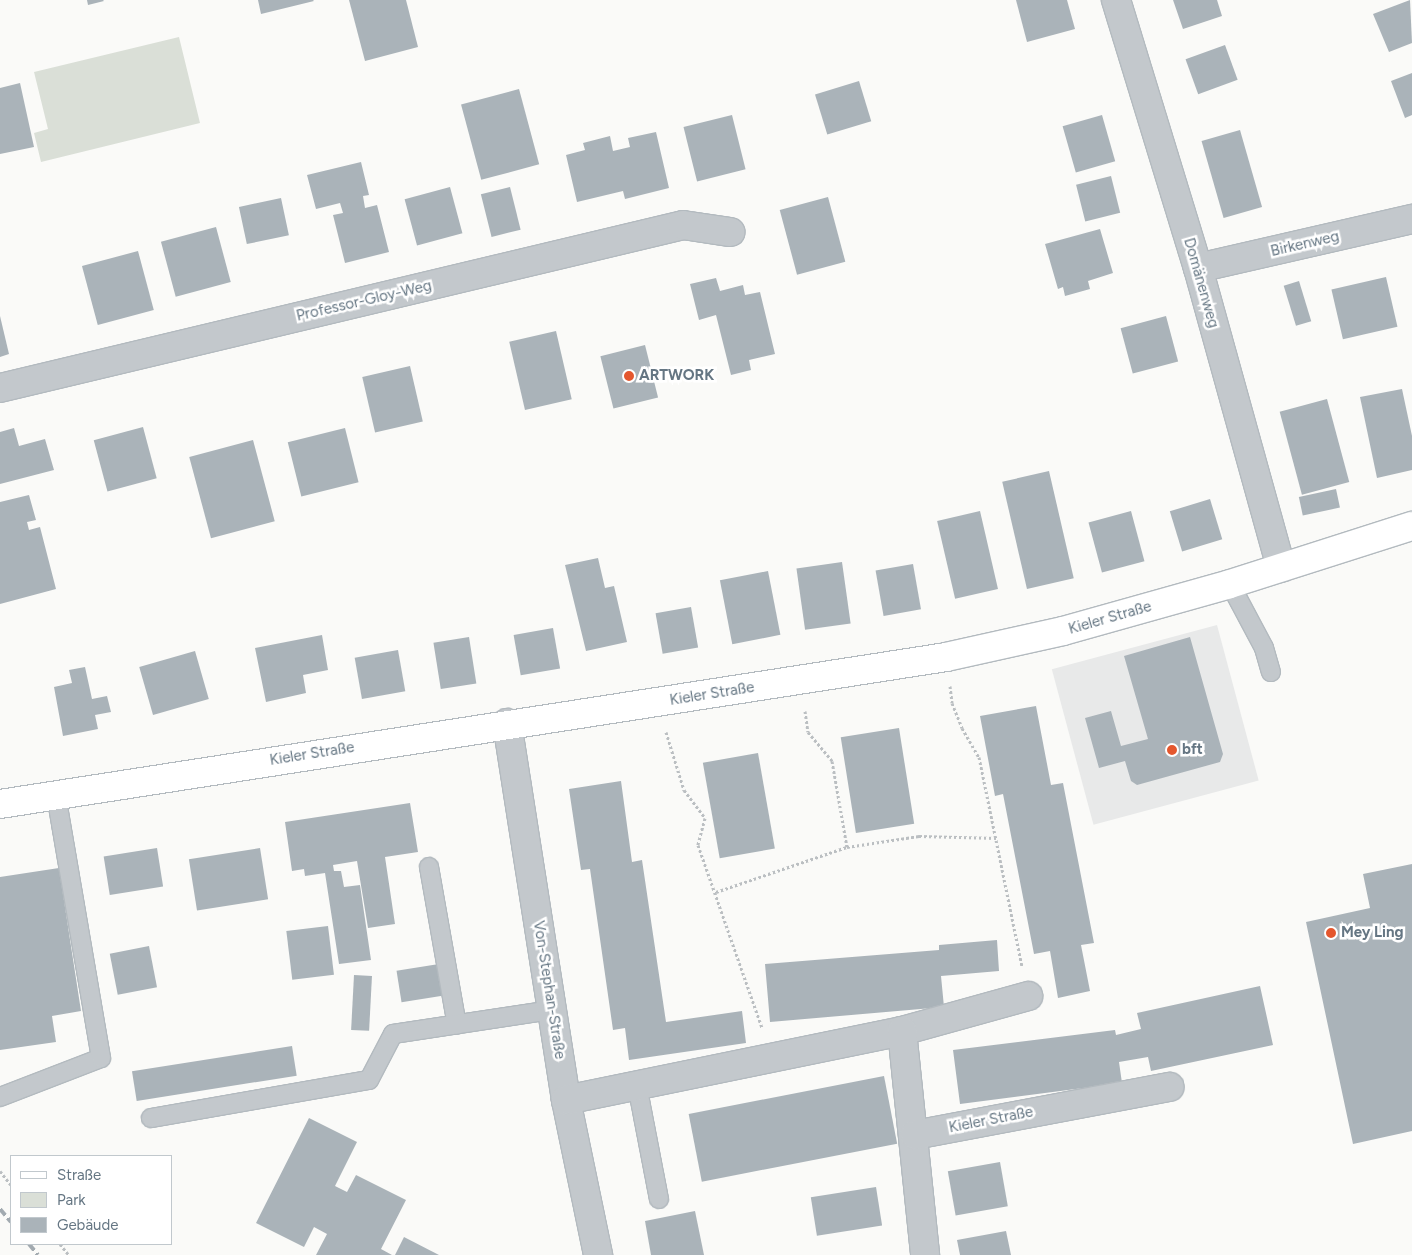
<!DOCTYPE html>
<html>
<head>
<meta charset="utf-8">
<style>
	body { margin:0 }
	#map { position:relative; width:1412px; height:1255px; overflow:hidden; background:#fafaf8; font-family:Figtree,sans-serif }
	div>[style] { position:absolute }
	.built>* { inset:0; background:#e8e9e9; transform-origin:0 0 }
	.green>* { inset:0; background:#dadfd7 }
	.building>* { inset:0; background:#aab3b9; transform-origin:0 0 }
	.path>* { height:3px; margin-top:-1.5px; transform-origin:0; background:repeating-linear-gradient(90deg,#bbbfc2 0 2.5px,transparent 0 5px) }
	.roads { filter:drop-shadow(1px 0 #b3babf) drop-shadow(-1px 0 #b3babf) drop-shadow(0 1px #b3babf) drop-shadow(0 -1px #b3babf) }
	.service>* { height:18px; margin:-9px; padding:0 9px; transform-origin:9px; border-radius:9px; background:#c3c8cc }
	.minor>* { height:28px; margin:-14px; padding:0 14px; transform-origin:14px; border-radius:14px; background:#c3c8cc }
	.secondary>* { height:28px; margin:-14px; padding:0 14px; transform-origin:14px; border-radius:14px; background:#fff }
	.rail>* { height:4px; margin-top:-2px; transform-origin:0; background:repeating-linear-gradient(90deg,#a2aab0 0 8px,transparent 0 12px) }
	.dots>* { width:14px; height:14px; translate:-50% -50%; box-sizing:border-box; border:2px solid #fff; border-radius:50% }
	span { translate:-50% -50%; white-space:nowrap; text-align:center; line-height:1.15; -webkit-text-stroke:5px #fff; paint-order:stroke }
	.street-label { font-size:15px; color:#657683 }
	.poi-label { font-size:15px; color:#657683; font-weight:700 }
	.left { translate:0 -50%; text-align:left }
	.legend { position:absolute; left:10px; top:1155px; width:162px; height:90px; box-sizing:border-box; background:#fff; border:1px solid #c1c8cd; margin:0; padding:6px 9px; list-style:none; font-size:15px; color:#657683 }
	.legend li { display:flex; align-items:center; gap:10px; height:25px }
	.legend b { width:25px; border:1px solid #c1c8cd }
</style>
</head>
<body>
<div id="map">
	<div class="built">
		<div style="left:1217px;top:625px;width:161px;height:171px;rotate:75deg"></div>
	</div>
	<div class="green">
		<div style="clip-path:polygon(179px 37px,200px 123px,41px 162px,34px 133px,48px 129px,34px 72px)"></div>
	</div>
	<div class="building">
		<div style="clip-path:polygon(87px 0,103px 0,104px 1px,88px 5px)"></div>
		<div style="clip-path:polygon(258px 0,313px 0,314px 1px,261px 14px)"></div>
		<div style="clip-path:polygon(349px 0,406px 0,418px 47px,365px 61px)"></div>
		<div style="clip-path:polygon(1016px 0,1067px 0,1075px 29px,1027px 42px)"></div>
		<div style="clip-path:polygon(1173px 0,1217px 0,1222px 16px,1183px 29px)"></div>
		<div style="clip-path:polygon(1410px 0,1412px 43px,1389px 52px,1373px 14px)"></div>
		<div style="left:1225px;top:45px;width:37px;height:42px;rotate:70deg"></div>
		<div style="clip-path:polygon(1412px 73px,1412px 115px,1405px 118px,1391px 81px)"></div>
		<div style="left:859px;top:81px;width:42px;height:46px;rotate:73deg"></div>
		<div style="clip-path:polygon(20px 83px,34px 147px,0 154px,0 88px)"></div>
		<div style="left:519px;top:89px;width:78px;height:60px;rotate:75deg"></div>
		<div style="left:732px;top:115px;width:56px;height:50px;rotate:76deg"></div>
		<div style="left:1102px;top:115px;width:48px;height:41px;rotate:74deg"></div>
		<div style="left:1240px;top:130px;width:80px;height:40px;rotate:74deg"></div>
		<div style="clip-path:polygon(656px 132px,669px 188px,625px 199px,623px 191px,577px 202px,566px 155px,585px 150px,583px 143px,610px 136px,613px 151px,630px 147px,628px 138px)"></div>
		<div style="clip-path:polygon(361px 162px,369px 195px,363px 196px,365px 208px,377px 205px,389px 252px,345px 263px,333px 215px,343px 213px,340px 203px,316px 209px,307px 175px)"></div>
		<div style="left:1111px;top:176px;width:38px;height:36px;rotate:76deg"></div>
		<div style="left:450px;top:187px;width:48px;height:47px;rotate:75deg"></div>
		<div style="left:510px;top:187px;width:44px;height:30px;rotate:76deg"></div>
		<div style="left:828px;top:197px;width:67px;height:50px;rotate:75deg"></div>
		<div style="left:281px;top:198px;width:38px;height:43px;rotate:78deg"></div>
		<div style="left:216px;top:227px;width:57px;height:57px;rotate:75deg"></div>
		<div style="clip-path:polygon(1100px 229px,1113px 273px,1088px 281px,1090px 289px,1065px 296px,1063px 287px,1058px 289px,1045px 244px)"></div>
		<div style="left:138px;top:251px;width:61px;height:58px;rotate:75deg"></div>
		<div style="left:1386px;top:277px;width:51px;height:56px;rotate:77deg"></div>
		<div style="clip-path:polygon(716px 278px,720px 291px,743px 285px,745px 295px,760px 292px,775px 354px,749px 360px,751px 370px,731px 375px,716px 315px,699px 320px,690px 284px)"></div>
		<div style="left:1299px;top:281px;width:42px;height:16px;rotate:73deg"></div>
		<div style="clip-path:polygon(0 316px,9px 354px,0 357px)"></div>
		<div style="left:1166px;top:316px;width:47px;height:47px;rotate:75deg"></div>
		<div style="left:556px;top:331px;width:70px;height:48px;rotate:77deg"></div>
		<div style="left:645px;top:345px;width:54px;height:46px;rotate:76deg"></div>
		<div style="left:410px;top:366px;width:57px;height:49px;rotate:77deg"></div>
		<div style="clip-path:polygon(1402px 389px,1412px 436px,1412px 470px,1377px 478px,1360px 397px)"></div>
		<div style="left:1327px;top:399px;width:86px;height:49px;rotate:75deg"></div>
		<div style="left:143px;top:427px;width:53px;height:51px;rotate:75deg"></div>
		<div style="clip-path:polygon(14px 428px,19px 446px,45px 439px,54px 470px,0 484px,0 432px)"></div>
		<div style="left:345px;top:428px;width:56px;height:59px;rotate:76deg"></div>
		<div style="left:253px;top:440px;width:84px;height:66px;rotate:75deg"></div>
		<div style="left:1049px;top:471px;width:110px;height:48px;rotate:77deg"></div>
		<div style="left:1336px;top:489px;width:19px;height:38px;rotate:78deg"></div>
		<div style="clip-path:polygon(29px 495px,36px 520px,27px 522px,29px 530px,40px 527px,56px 589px,0 604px,0 502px)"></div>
		<div style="left:1210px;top:499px;width:42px;height:42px;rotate:73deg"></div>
		<div style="left:980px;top:511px;width:80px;height:44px;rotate:77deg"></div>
		<div style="left:1131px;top:511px;width:52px;height:44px;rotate:75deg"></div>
		<div style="clip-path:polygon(598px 558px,605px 588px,614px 586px,627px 642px,586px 651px,565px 565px)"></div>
		<div style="left:842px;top:562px;width:62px;height:46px;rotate:82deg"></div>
		<div style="left:913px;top:564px;width:46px;height:38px;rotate:80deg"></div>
		<div style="left:768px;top:571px;width:65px;height:49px;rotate:79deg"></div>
		<div style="left:691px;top:607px;width:41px;height:36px;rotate:80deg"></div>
		<div style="left:553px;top:628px;width:41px;height:40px;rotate:80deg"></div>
		<div style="clip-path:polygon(322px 635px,328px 670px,303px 675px,306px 693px,266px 702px,255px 648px)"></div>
		<div style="left:469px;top:637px;width:47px;height:36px;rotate:81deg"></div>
		<div style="clip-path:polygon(1190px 637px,1223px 754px,1220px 762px,1137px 785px,1131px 781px,1125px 761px,1099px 768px,1085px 718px,1111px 711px,1121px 746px,1148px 739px,1124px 656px)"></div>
		<div style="left:398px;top:650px;width:42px;height:44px;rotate:80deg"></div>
		<div style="left:195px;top:651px;width:50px;height:58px;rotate:74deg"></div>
		<div style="clip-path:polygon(85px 667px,92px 699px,107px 696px,111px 712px,95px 715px,98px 729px,63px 736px,54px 687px,72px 683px,69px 670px)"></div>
		<div style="clip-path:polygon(1036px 706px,1051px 785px,1063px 783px,1094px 943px,1081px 945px,1090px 991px,1058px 998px,1050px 951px,1034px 954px,1003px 794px,995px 796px,980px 716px)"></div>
		<div style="left:899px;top:728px;width:97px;height:59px;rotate:81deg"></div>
		<div style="left:758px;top:753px;width:97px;height:56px;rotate:80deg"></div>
		<div style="clip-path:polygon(621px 781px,632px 862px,642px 860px,666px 1022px,742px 1011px,746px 1043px,629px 1060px,625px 1028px,613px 1030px,590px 869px,581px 870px,569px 789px)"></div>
		<div style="clip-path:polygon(410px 803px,418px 852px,385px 857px,395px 924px,368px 928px,357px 861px,333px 865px,334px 871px,341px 871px,344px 887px,360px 885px,371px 960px,339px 964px,325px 873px,305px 876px,304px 869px,292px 871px,285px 822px)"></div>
		<div style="left:157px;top:848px;width:39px;height:54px;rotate:81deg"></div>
		<div style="left:260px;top:848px;width:52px;height:72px;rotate:81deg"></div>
		<div style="clip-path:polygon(1412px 864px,1412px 1131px,1353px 1144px,1306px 922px,1370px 908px,1363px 874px)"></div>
		<div style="clip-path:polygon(59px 868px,81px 1011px,52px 1016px,56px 1042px,0 1050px,0 877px)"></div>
		<div style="left:328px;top:926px;width:49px;height:42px;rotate:83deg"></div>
		<div style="clip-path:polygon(997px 940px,999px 971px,941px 976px,944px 1007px,770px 1022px,765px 964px,939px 950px,939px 945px)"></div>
		<div style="left:149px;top:946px;width:42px;height:40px;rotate:79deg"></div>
		<div style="left:439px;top:964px;width:32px;height:43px;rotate:81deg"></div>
		<div style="left:354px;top:975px;width:18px;height:55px;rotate:3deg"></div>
		<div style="clip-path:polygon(1260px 986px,1273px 1045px,1151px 1071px,1148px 1057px,1119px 1062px,1122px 1083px,960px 1104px,953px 1050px,1115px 1030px,1116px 1035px,1141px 1029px,1137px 1013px)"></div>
		<div style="left:292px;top:1046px;width:30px;height:162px;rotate:81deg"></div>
		<div style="left:884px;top:1076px;width:69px;height:199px;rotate:79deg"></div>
		<div style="clip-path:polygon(309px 1118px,357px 1142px,335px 1186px,347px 1192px,356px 1175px,406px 1200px,381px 1249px,392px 1255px,316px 1255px,327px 1234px,314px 1227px,304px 1247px,256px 1223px)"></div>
		<div style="left:1000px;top:1162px;width:45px;height:53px;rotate:80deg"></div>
		<div style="left:876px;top:1187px;width:39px;height:66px;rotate:81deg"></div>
		<div style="clip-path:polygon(695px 1211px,704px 1255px,651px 1255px,645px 1221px)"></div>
		<div style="clip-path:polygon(1006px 1231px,1011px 1255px,960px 1255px,957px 1240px)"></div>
		<div style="clip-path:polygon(404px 1237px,439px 1255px,395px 1255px)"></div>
	</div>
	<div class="path">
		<div style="left:950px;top:686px;width:17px;rotate:83deg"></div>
		<div style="left:952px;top:703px;width:27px;rotate:68deg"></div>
		<div style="left:962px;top:728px;width:34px;rotate:60deg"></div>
		<div style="left:979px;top:757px;width:213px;rotate:78.4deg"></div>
		<div style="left:805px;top:711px;width:21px;rotate:82deg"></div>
		<div style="left:808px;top:732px;width:38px;rotate:50deg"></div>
		<div style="left:832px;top:761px;width:87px;rotate:80.1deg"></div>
		<div style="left:847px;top:847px;width:73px;rotate:-8.7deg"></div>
		<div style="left:919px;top:836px;width:78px;rotate:1.5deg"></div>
		<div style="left:666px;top:732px;width:61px;rotate:72.8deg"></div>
		<div style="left:684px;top:790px;width:35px;rotate:53deg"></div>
		<div style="left:705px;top:818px;width:28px;rotate:105deg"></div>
		<div style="left:698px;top:845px;width:194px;rotate:70.7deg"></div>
		<div style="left:716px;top:892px;width:139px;rotate:-19deg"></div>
		<div style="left:0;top:1171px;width:18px;rotate:52deg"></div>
		<div style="left:60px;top:1244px;width:14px;rotate:51deg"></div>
	</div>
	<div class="roads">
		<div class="service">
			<div style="left:1230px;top:584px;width:72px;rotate:62deg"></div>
			<div style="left:1264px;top:648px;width:25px;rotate:74deg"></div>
			<div style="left:429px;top:867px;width:160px;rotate:80deg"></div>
			<div style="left:637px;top:1085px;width:116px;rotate:79.1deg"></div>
			<div style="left:0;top:1097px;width:108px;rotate:-21.1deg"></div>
			<div style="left:101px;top:1058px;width:267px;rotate:-99.7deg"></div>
			<div style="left:151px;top:1118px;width:221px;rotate:-9.9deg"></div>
			<div style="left:369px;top:1080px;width:52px;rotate:-62.4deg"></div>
			<div style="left:393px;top:1034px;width:161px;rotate:-8.6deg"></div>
		</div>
		<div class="minor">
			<div style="left:1116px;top:0;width:280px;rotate:73deg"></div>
			<div style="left:1198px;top:268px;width:311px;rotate:74.5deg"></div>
			<div style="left:1198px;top:268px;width:220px;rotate:-12.9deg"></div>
			<div style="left:0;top:388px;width:702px;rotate:-13.42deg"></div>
			<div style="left:683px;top:225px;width:48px;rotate:8.5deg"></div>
			<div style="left:507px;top:723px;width:382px;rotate:81.1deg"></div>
			<div style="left:566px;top:1100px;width:158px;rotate:78.3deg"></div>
			<div style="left:902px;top:1031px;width:131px;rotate:-15.5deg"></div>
			<div style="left:566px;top:1100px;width:343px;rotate:-11.6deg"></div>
			<div style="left:902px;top:1031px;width:225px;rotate:84.1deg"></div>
			<div style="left:915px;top:1135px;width:259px;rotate:-10.7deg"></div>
		</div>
		<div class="secondary">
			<div style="left:0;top:804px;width:957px;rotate:-8.83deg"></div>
			<div style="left:946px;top:657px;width:120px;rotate:-12.5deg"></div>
			<div style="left:1063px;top:631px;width:173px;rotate:-15.7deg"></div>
			<div style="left:1230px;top:584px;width:191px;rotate:-17.7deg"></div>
		</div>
	</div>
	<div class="rail">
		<div style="left:0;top:1209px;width:17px;rotate:50deg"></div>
		<div style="left:29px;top:1244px;width:14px;rotate:51deg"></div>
	</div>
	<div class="dots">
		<div style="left:629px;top:376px;background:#e4572e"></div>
		<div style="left:1172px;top:750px;background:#e4572e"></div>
		<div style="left:1331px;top:933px;background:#e4572e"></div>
	</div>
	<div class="street-label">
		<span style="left:1305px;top:244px;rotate:-13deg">Birkenweg</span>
		<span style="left:1201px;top:283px;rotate:74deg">Domänenweg</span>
		<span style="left:364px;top:301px;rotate:-13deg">Professor-Gloy-Weg</span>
		<span style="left:1110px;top:618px;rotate:-16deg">Kieler Straße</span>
		<span style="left:712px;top:694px;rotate:-9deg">Kieler Straße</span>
		<span style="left:312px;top:754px;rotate:-9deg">Kieler Straße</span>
		<span style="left:549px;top:990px;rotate:81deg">Von-Stephan-Straße</span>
		<span style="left:991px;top:1120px;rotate:-11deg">Kieler Straße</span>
	</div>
	<div class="poi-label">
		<span class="left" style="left:639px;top:376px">ARTWORK</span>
		<span class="left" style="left:1182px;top:750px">bft</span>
		<span class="left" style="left:1341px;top:933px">Mey Ling</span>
	</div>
	<ul class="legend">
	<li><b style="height:6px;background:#fff"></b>Straße</li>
	<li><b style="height:14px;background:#dadfd7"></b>Park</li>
	<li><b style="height:14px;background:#aab3b9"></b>Gebäude</li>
	</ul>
</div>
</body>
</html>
